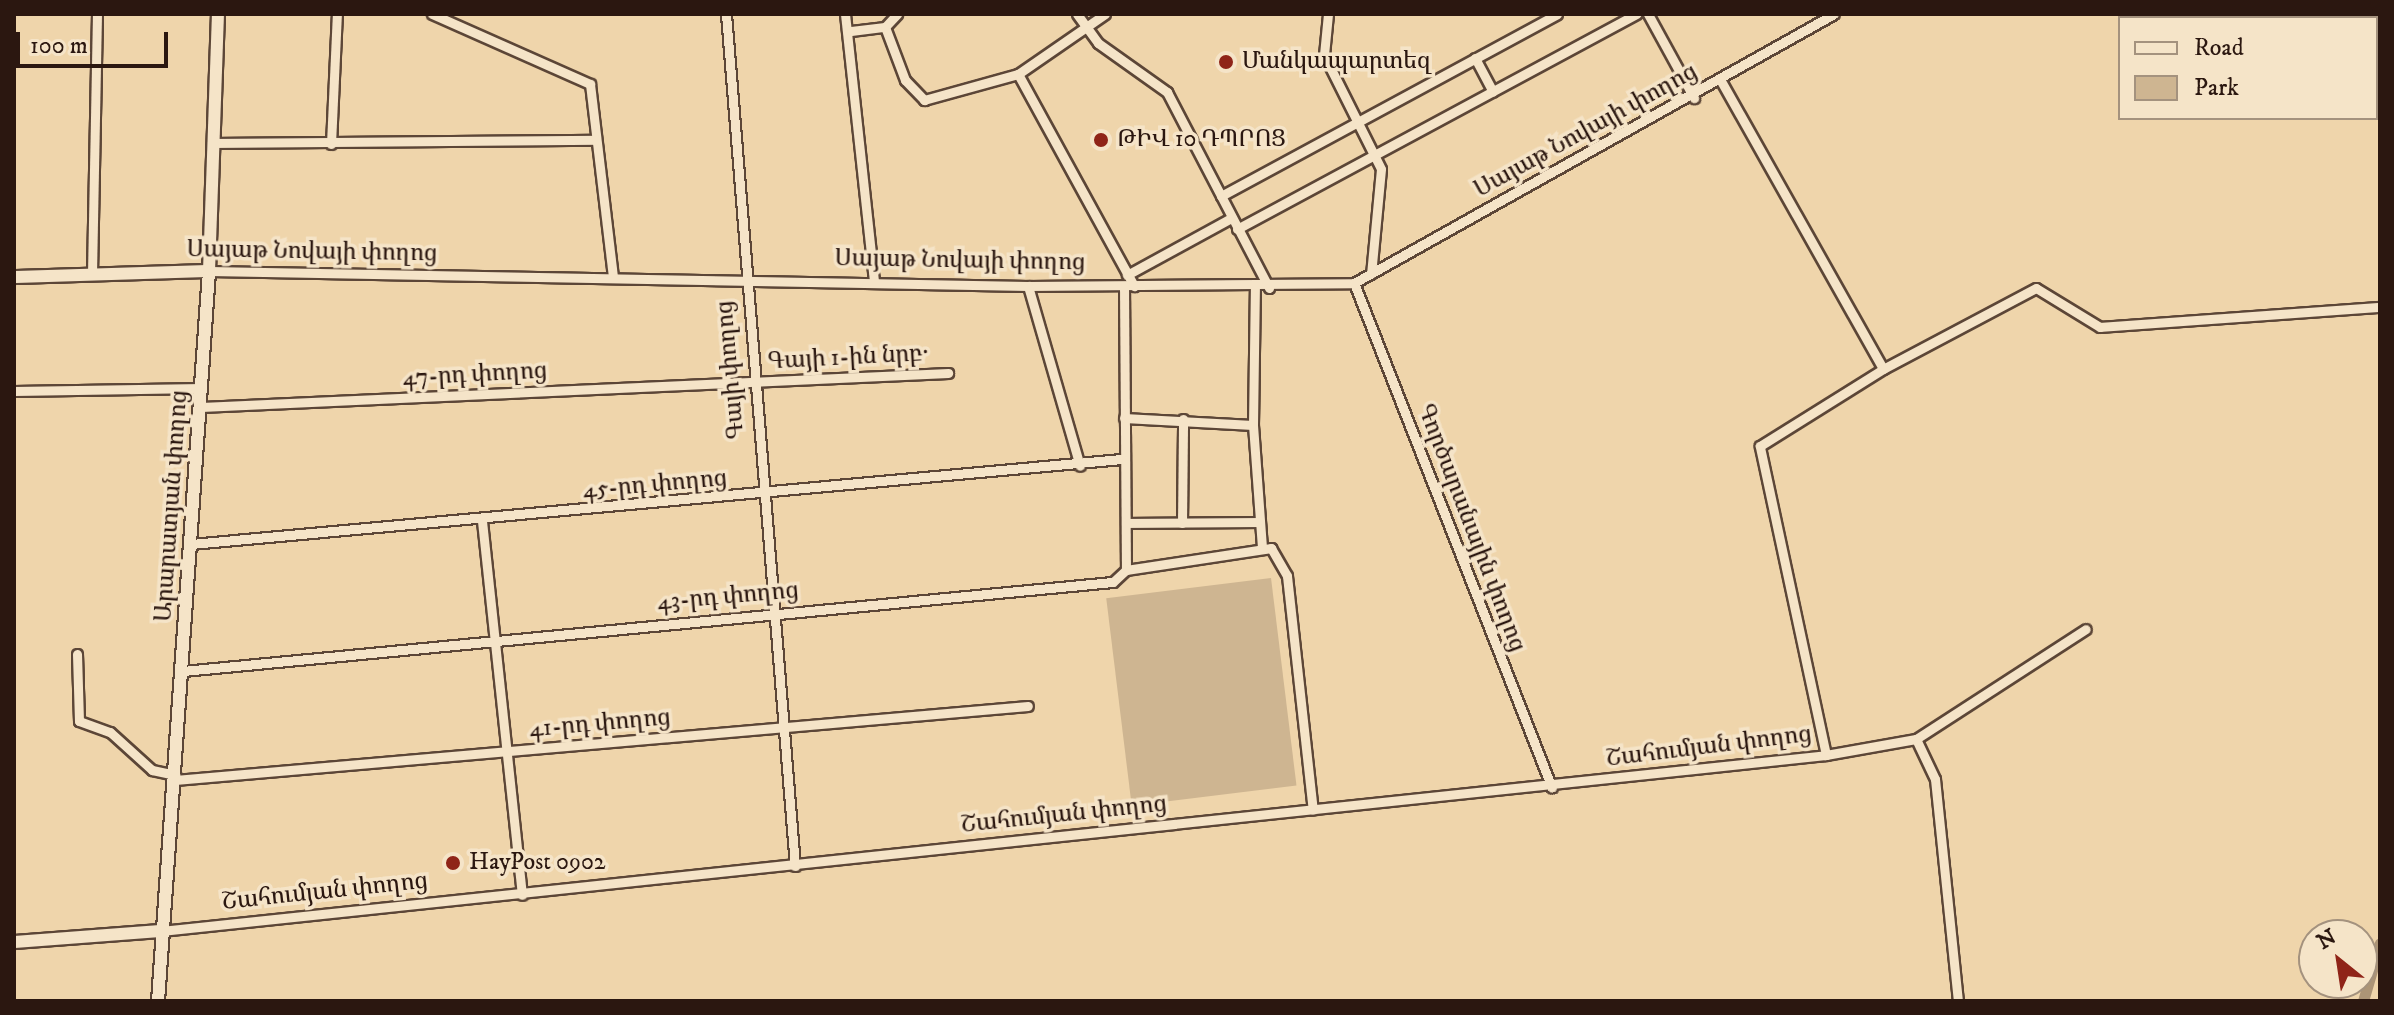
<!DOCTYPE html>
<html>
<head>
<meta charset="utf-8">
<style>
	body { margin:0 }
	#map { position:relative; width:2394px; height:1015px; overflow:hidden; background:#efd5ab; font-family:"IM FELL DW Pica","Noto Serif Armenian",serif }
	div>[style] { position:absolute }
	.green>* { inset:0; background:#ceb591; transform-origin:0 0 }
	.canal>* { height:11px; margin:-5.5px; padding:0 5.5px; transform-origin:5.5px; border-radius:5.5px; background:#ac9476 }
	.roads { filter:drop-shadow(2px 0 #5c4637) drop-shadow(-2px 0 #5c4637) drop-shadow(0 2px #5c4637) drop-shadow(0 -2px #5c4637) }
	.street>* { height:9px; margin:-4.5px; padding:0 4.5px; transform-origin:4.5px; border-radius:4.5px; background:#f5e4c8 }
	.secondary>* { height:12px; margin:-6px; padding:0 6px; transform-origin:6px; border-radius:6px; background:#f5e4c8 }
	.dots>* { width:22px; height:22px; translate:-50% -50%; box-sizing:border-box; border:4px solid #f5e4c8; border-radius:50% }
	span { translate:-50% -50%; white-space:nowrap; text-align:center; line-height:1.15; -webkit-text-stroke:7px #f5e4c8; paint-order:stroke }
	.poi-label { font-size:24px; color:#2b1710 }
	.left { translate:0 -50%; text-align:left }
	.street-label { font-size:24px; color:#2b1710 }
	.frame { position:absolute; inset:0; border:16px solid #2b1710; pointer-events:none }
	.legend { position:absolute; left:2118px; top:16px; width:260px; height:104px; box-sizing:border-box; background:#f5e4c8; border:2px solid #a4927e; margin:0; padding:10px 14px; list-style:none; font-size:24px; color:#2b1710 }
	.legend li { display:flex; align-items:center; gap:16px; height:40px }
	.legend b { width:40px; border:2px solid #a4927e }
	.north { position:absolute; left:2298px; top:919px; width:80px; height:80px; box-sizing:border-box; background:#f5e4c8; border:2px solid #a4927e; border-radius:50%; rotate:330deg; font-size:22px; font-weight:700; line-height:32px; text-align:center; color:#2b1710 }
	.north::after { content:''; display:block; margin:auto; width:28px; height:36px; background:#8f2418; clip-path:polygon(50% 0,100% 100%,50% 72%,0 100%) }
	.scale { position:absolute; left:16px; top:32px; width:152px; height:36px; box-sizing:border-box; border:4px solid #2b1710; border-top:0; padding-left:10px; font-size:24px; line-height:28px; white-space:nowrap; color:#2b1710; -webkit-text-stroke:6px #f5e4c8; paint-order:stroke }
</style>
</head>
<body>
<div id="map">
	<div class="green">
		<div style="left:1271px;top:578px;width:209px;height:166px;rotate:83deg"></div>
	</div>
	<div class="canal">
		<div style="left:2363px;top:1001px;width:60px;rotate:-73.7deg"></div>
	</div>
	<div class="roads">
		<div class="street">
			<div style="left:432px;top:14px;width:173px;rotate:23.9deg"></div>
			<div style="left:590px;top:84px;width:195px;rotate:83.2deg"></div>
			<div style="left:726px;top:14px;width:855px;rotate:85.37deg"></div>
			<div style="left:845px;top:14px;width:268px;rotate:83.8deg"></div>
			<div style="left:1077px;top:14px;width:36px;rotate:54deg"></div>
			<div style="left:1098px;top:43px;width:85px;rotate:35.4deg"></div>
			<div style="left:1167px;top:92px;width:221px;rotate:62.5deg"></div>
			<div style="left:1105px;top:14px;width:106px;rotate:145.4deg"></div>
			<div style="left:1018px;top:74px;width:242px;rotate:61.3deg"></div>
			<div style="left:1328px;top:14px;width:41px;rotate:95.6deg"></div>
			<div style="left:1324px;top:55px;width:127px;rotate:63.4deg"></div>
			<div style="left:1381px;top:169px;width:105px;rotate:95.4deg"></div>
			<div style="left:1648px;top:14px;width:96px;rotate:61.3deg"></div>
			<div style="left:885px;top:27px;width:57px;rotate:69.3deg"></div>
			<div style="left:905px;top:80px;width:28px;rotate:46deg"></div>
			<div style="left:924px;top:100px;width:98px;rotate:-15.5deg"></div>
			<div style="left:851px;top:31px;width:34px;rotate:-7deg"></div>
			<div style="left:885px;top:27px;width:18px;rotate:-47deg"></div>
			<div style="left:1475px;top:58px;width:38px;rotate:62deg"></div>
			<div style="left:1721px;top:81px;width:330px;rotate:60.6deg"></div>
			<div style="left:215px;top:143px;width:381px;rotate:-0.5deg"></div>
			<div style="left:331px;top:144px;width:130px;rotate:-87.4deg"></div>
			<div style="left:1221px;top:196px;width:382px;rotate:-28.4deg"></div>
			<div style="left:1237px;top:229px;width:454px;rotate:-28.3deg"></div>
			<div style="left:209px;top:271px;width:819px;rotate:1.05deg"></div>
			<div style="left:1028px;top:286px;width:326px;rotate:-0.5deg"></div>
			<div style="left:1354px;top:283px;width:550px;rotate:-29.27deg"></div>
			<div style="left:92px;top:274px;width:260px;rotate:-88.9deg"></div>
			<div style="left:1127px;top:275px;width:119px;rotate:-28.7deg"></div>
			<div style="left:1354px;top:283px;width:542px;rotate:68.59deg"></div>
			<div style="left:1028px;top:286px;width:187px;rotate:73.9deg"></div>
			<div style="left:1124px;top:286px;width:284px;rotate:89.6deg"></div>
			<div style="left:14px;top:391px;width:188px;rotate:-0.9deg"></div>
			<div style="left:201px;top:407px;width:748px;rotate:-2.61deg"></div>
			<div style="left:1124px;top:418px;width:129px;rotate:3.1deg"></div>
			<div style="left:1253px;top:425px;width:124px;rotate:85.8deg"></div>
			<div style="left:1253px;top:425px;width:137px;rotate:-89.2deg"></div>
			<div style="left:482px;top:521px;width:376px;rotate:83.9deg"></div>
			<div style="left:1126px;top:523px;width:131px;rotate:-0.4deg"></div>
			<div style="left:1182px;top:523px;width:104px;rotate:-89.4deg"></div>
			<div style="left:191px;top:544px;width:935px;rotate:-5.22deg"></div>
			<div style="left:77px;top:654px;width:67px;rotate:88.3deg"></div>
			<div style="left:79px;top:721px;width:33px;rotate:20deg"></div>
			<div style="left:110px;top:732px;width:57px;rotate:42.1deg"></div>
			<div style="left:152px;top:770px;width:24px;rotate:12deg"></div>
			<div style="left:183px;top:671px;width:934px;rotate:-5.47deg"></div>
			<div style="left:1113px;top:582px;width:18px;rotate:-43deg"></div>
			<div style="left:1126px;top:570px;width:147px;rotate:-8.6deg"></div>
			<div style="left:1271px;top:548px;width:32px;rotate:60deg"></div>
			<div style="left:1287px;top:576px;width:235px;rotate:83.7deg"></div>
			<div style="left:1916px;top:739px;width:44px;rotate:64.6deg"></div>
			<div style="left:1935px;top:779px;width:223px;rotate:84.1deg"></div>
			<div style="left:1826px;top:755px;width:316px;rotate:-102.1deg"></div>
			<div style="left:1760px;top:446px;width:145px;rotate:-32deg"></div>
			<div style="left:1883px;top:369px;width:173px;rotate:-27.9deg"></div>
			<div style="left:2036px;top:288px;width:75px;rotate:31.4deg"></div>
			<div style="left:2100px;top:327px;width:281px;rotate:-4.1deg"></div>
			<div style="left:175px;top:780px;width:856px;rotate:-4.96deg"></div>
			<div style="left:161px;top:931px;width:1674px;rotate:-6.03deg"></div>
			<div style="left:1826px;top:755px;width:91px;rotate:-10.1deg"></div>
			<div style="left:1916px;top:739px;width:202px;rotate:-32.9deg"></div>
		</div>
		<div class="secondary">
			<div style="left:14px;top:277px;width:195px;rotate:-1.8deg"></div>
			<div style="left:14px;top:942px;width:147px;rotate:-4.3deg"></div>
			<div style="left:158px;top:1001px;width:732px;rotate:-86deg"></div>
			<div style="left:209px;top:271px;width:257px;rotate:-88deg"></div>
		</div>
	</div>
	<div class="dots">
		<div style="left:1226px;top:62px;background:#8f2418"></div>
		<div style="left:1101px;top:140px;background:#8f2418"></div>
		<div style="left:453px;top:863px;background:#8f2418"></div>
	</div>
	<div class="poi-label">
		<span class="left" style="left:1242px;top:62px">Մանկապարտեզ</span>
		<span class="left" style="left:1117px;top:140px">ԹԻՎ 10 ԴՊՐՈՑ</span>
		<span class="left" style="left:469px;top:863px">HayPost 0902</span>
	</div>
	<div class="street-label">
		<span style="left:1586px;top:131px;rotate:-29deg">Սայաթ Նովայի փողոց</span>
		<span style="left:312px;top:252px;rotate:1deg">Սայաթ Նովայի փողոց</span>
		<span style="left:960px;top:261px;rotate:1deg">Սայաթ Նովայի փողոց</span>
		<span style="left:848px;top:358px;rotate:-3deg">Գայի 1-ին նրբ․</span>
		<span style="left:731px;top:370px;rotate:-95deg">Գայի փողոց</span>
		<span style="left:475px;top:375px;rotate:-3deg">47-րդ փողոց</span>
		<span style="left:655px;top:485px;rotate:-5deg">45-րդ փողոց</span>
		<span style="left:172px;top:506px;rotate:-86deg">Արարատյան փողոց</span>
		<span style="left:1471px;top:528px;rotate:69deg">Գործարանային փողոց</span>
		<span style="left:728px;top:597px;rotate:-5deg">43-րդ փողոց</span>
		<span style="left:600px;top:724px;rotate:-5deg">41-րդ փողոց</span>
		<span style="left:1709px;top:747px;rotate:-7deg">Շահումյան փողոց</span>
		<span style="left:1064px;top:815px;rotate:-6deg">Շահումյան փողոց</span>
		<span style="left:325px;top:892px;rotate:-6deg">Շահումյան փողոց</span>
	</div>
	<div class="frame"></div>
	<ul class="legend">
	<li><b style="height:10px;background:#f5e4c8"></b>Road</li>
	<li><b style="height:22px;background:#ceb591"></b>Park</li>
	</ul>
	<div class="north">N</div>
	<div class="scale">100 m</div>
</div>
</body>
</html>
